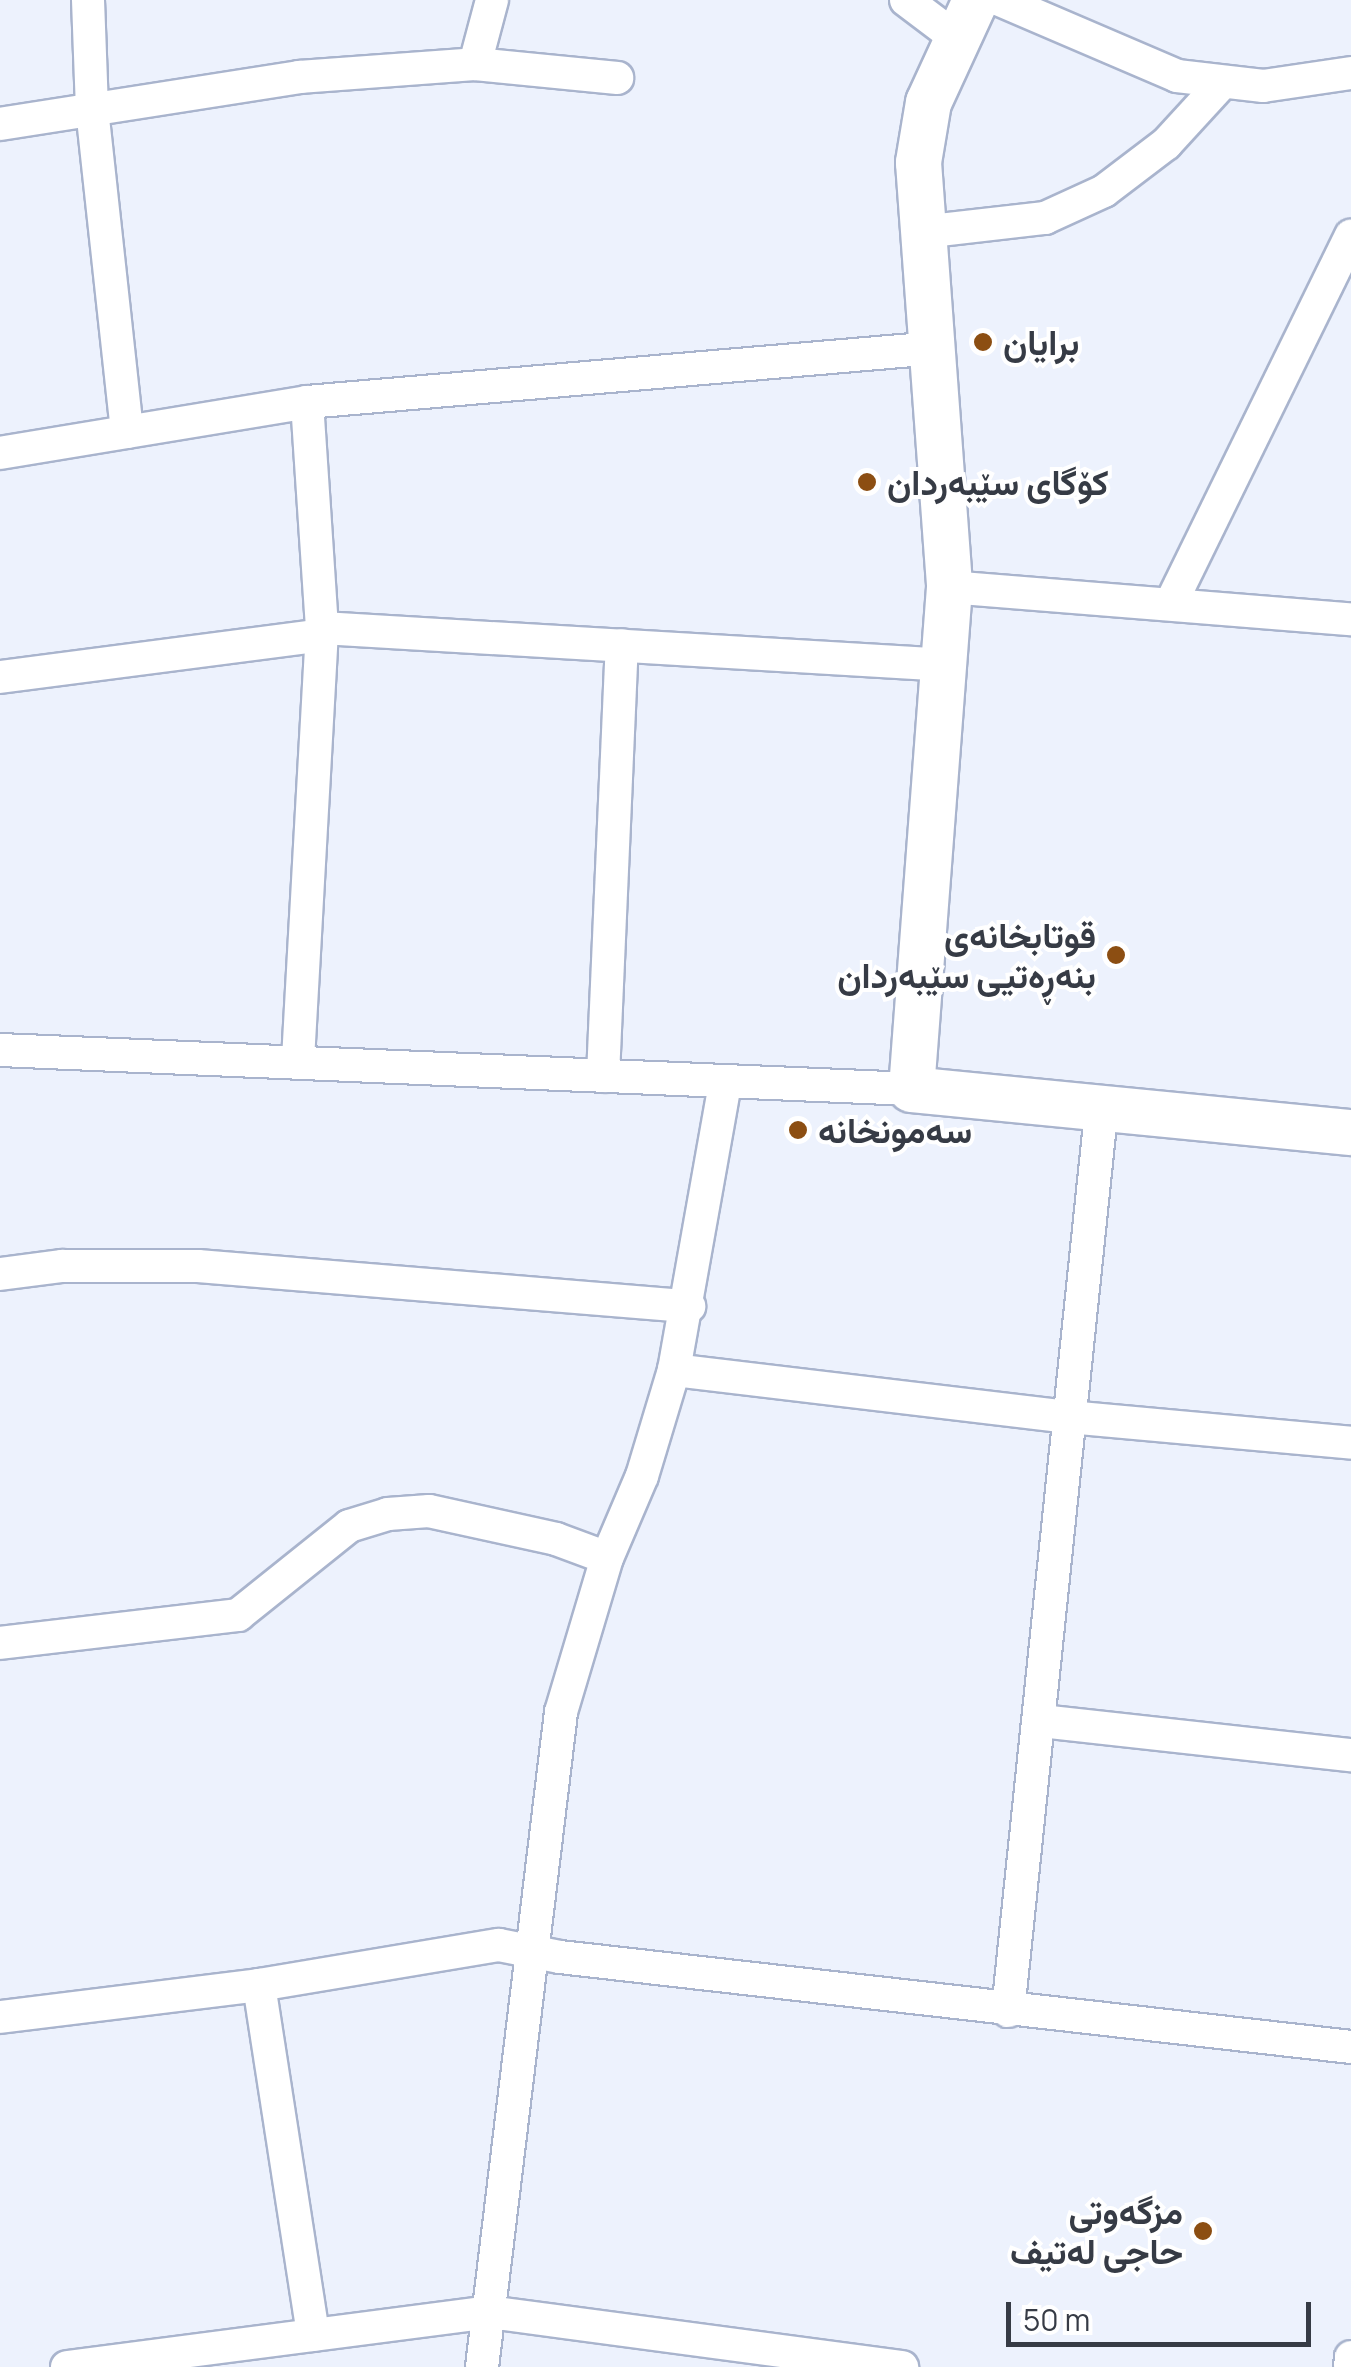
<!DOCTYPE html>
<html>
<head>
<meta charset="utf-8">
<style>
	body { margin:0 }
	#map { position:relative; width:1351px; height:2367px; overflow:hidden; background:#edf2fd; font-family:Manrope,Vazirmatn,sans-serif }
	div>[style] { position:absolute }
	.roads { filter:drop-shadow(2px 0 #a9b4cd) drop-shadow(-2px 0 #a9b4cd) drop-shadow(0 2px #a9b4cd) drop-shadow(0 -2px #a9b4cd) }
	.street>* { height:32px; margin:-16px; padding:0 16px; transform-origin:16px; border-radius:16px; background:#fff }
	.secondary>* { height:45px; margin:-22.5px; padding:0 22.5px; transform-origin:22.5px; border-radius:22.5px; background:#fff }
	.dots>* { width:28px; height:28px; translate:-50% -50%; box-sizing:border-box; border:5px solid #fff; border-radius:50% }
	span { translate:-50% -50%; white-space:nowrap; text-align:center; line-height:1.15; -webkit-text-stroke:8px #fff; paint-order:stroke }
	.poi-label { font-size:35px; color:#363b45; font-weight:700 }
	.left { translate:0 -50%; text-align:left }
	.right { translate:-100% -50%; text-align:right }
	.scale { position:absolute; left:1006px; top:2302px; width:305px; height:45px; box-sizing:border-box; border:5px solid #363b45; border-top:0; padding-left:12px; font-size:30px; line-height:35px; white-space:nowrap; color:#363b45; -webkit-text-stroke:8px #fff; paint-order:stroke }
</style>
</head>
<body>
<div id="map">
	<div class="roads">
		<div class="street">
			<div style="left:88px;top:0;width:109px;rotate:87.9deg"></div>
			<div style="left:92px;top:109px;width:325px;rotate:83.8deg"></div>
			<div style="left:906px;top:0;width:61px;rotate:37.1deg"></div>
			<div style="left:1000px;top:0;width:193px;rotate:23.2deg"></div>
			<div style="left:1177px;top:76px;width:87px;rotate:6.6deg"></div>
			<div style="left:1263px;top:86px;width:89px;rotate:-8.4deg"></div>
			<div style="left:475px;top:64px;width:66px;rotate:-75.1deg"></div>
			<div style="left:0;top:124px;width:303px;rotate:-8.9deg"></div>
			<div style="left:299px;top:77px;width:176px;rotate:-4.2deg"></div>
			<div style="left:475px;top:64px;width:143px;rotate:5.6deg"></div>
			<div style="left:922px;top:232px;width:124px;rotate:-6.5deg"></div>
			<div style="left:1045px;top:218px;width:65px;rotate:-24.6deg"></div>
			<div style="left:1104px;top:191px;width:78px;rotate:-37.2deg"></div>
			<div style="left:1166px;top:144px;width:80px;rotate:-47.5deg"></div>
			<div style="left:0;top:453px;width:311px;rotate:-9.4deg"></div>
			<div style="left:307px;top:402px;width:630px;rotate:-4.91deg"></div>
			<div style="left:949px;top:587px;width:403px;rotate:4.6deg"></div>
			<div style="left:1172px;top:601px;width:407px;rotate:-63.9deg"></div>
			<div style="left:322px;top:628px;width:627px;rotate:3.38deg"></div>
			<div style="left:0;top:677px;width:325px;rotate:-7.4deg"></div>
			<div style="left:0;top:1050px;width:912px;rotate:2.45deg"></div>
			<div style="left:298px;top:1060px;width:433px;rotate:-86.8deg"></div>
			<div style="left:322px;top:628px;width:226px;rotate:-93.8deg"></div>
			<div style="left:603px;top:1076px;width:431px;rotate:-87.5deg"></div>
			<div style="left:0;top:1274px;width:63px;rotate:-7.4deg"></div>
			<div style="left:62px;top:1266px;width:136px"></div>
			<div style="left:198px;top:1266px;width:493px;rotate:4.7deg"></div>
			<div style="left:674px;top:1370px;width:397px;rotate:6.8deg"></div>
			<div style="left:1068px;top:1417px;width:284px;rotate:5.2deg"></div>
			<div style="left:0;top:1643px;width:240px;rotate:-6.7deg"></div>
			<div style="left:238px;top:1615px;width:142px;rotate:-38.7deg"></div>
			<div style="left:349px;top:1526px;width:41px;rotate:-17.1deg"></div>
			<div style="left:388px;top:1514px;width:41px;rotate:-4.2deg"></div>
			<div style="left:429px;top:1511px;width:130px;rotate:12.4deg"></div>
			<div style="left:556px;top:1539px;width:54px;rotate:20.4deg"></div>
			<div style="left:1041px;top:1721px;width:312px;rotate:6.3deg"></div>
			<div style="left:259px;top:1985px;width:354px;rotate:81.2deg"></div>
			<div style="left:1008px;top:2011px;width:911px;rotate:-84.08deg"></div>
			<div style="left:0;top:2017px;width:261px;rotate:-7deg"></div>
			<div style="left:259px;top:1985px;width:243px;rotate:-9.5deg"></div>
			<div style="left:499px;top:1945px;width:62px;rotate:11.1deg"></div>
			<div style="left:560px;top:1957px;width:796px;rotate:6.49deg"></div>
			<div style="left:67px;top:2367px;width:426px;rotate:-7.4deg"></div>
			<div style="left:489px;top:2312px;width:417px;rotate:7.6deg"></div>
			<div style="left:482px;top:2367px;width:660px;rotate:-83.12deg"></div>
			<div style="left:561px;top:1712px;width:161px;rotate:-73.4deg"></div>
			<div style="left:607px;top:1558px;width:89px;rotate:-66.9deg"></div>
			<div style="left:642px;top:1476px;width:111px;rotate:-73.2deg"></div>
			<div style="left:674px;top:1370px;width:291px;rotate:-79.9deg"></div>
			<div style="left:1350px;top:2367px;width:10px;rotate:-84deg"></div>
		</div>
		<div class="secondary">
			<div style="left:975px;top:0;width:112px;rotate:114.7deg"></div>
			<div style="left:928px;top:102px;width:61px;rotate:99.5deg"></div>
			<div style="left:918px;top:162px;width:426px;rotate:85.8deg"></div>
			<div style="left:949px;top:587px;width:503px;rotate:94.33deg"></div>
			<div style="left:911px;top:1089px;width:442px;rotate:5.6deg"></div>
		</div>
	</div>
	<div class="dots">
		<div style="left:983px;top:342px;background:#8c4e12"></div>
		<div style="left:867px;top:482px;background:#8c4e12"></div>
		<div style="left:1116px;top:955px;background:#8c4e12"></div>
		<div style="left:798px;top:1130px;background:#8c4e12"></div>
		<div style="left:1203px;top:2231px;background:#8c4e12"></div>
	</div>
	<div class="poi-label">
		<span class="left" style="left:1003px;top:342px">برايان</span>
		<span class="left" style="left:887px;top:482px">کۆگای سێبەردان</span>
		<span class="right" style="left:1096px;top:955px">قوتابخانەی<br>بنەڕەتیی سێبەردان</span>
		<span class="left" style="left:818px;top:1130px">سەمونخانە</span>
		<span class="right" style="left:1183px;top:2231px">مزگەوتی<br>حاجی لەتیف</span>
	</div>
	<div class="scale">50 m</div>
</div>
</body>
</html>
